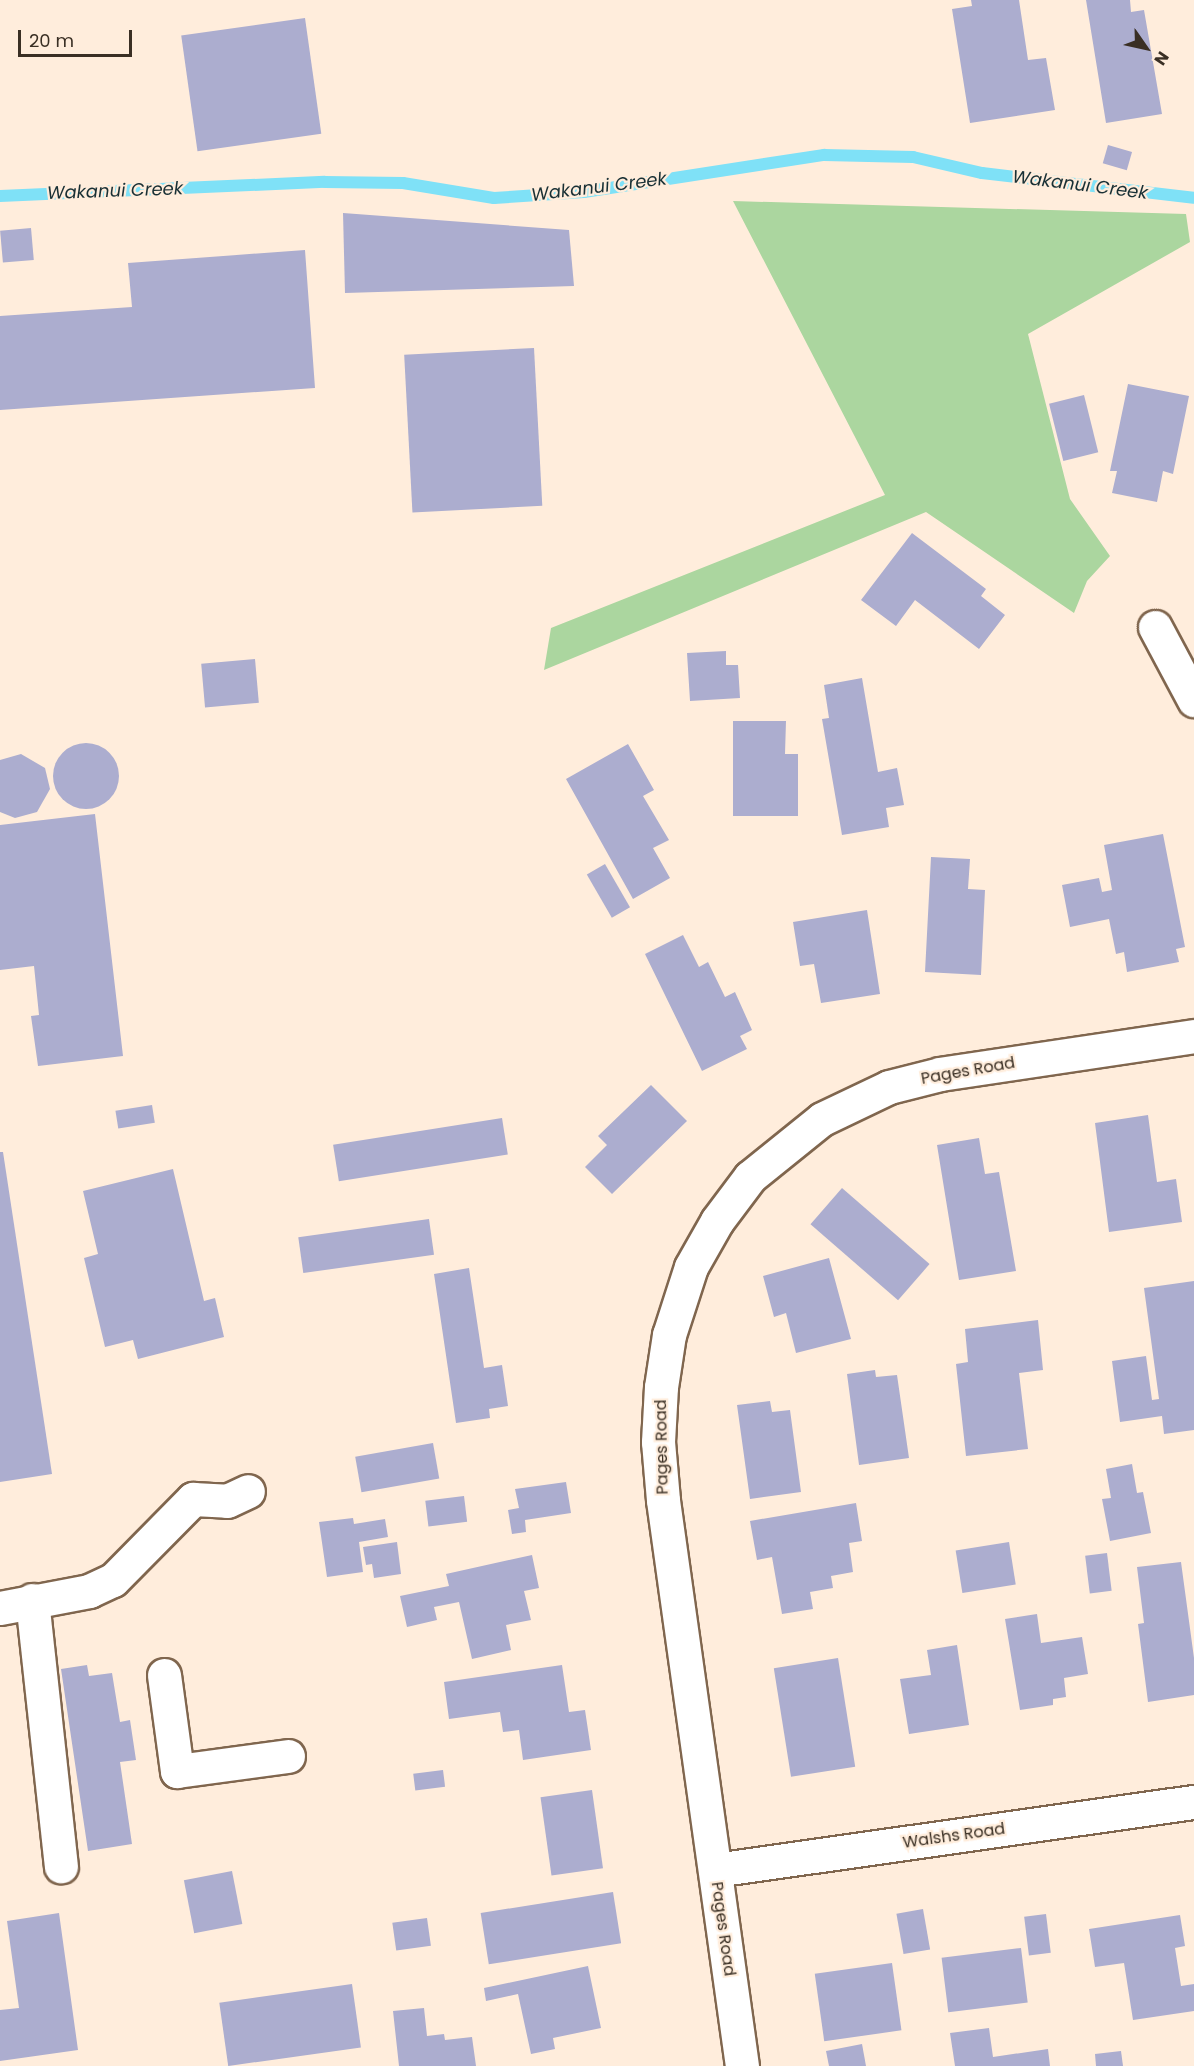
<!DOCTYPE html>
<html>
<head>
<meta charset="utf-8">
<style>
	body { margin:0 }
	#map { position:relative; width:1194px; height:2066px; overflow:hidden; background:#ffeddc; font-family:Poppins,sans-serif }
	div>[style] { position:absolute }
	.green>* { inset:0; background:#abd69f }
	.stream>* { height:12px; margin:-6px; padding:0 6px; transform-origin:6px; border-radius:6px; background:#7fe1f7 }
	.building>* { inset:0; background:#acadcf; transform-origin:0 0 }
	.round { border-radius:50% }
	.roads { filter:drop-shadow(2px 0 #80664e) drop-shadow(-2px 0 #80664e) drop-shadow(0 2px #80664e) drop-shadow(0 -2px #80664e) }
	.minor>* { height:33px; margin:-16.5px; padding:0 16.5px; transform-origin:16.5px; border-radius:16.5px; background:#fff }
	span { translate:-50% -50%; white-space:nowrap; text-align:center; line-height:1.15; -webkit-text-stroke:4.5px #ffeddc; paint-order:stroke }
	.street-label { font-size:16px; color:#3a2f24 }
	.water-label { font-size:18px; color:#193035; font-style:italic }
	.north { position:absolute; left:1116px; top:18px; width:60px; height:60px; -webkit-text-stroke:4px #ffeddc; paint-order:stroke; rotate:124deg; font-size:16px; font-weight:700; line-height:24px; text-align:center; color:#3a2f24 }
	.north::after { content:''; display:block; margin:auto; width:21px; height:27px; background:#3a2f24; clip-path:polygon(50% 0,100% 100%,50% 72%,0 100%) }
	.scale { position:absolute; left:18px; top:30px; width:114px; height:27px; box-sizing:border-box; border:3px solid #3a2f24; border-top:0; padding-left:8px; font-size:18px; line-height:21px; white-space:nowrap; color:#3a2f24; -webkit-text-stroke:4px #ffeddc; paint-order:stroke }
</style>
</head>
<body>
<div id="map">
	<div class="green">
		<div style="clip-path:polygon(733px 201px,1186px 214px,1190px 242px,1028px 334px,1070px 499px,1110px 556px,1087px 581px,1074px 613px,926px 512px,544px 670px,551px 628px,885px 495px)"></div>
	</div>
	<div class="stream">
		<div style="left:0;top:196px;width:325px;rotate:-2.5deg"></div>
		<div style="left:325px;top:182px;width:78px;rotate:0.7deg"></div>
		<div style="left:403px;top:183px;width:92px;rotate:9.4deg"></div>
		<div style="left:494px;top:198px;width:90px;rotate:-3.8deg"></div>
		<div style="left:584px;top:192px;width:243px;rotate:-8.8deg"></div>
		<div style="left:824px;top:155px;width:89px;rotate:1.3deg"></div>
		<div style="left:913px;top:157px;width:71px;rotate:13.1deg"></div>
		<div style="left:982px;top:173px;width:213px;rotate:6.7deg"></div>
	</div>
	<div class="building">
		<div style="clip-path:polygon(971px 0,1019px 0,1028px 60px,1046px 58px,1055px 110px,970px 123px,952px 9px,972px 6px)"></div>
		<div style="clip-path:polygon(1086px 0,1130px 0,1131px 12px,1144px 10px,1162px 114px,1106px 123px)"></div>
		<div style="left:305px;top:18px;width:117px;height:125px;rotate:82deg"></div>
		<div style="left:1108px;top:145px;width:25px;height:19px;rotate:16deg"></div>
		<div style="clip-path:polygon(343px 213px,569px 230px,574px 286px,345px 293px)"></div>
		<div style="left:31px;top:228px;width:32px;height:31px;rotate:85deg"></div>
		<div style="clip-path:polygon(305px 250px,315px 388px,0 410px,0 316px,132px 307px,128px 263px)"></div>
		<div style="left:534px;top:348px;width:158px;height:130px;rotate:87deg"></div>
		<div style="clip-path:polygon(1128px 384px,1189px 396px,1173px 474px,1163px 471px,1157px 502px,1112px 493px,1117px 471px,1110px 471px)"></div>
		<div style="left:1084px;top:395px;width:59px;height:36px;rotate:76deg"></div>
		<div style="clip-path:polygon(912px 533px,986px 589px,981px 596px,1005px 615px,979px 649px,915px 600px,896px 626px,861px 600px)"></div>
		<div style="clip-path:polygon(726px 651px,726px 665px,738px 665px,740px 698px,690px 701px,687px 653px)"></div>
		<div style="left:255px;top:659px;width:44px;height:54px;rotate:85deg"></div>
		<div style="clip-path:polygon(862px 678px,878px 772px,897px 768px,904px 805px,886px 808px,889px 827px,842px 835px,822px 719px,829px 718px,824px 685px)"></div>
		<div style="clip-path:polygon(733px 721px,786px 721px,785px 754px,798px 754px,798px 816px,733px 816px)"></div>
		<div class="round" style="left:53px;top:743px;width:66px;height:66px"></div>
		<div style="clip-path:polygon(628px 744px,654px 790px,643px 796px,669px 840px,653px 848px,670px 878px,633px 899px,566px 779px)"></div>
		<div style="clip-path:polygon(21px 754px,45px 768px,50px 789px,37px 812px,15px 818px,0 812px,0 760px)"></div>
		<div style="clip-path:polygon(95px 814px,123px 1056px,38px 1066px,31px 1016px,39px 1015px,34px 966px,0 970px,0 825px)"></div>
		<div style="clip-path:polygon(1163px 834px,1185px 947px,1176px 949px,1179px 962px,1127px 972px,1124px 952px,1116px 954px,1109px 919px,1070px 927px,1062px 885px,1099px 878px,1102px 892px,1112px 890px,1104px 845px)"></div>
		<div style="clip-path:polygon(931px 857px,970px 859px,968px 889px,985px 890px,981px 975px,925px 972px)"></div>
		<div style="left:605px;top:864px;width:50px;height:21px;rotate:60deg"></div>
		<div style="clip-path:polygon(867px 910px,880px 994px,821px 1003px,814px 964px,800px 966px,793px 922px)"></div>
		<div style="clip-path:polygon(683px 935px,699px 967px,708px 962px,725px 997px,735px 992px,752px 1030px,740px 1036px,747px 1049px,702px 1071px,645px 954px)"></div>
		<div style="clip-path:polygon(651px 1085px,687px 1121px,612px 1194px,585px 1167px,607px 1145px,598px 1136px)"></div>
		<div style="left:152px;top:1105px;width:18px;height:37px;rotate:81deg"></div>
		<div style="clip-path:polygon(1148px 1115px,1157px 1182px,1176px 1179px,1182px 1222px,1109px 1232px,1095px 1123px)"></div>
		<div style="left:502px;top:1118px;width:37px;height:171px;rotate:81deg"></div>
		<div style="clip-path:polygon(979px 1138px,985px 1174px,999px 1172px,1016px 1271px,959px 1280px,937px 1145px)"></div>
		<div style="clip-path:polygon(0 1152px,3px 1152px,52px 1474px,0 1482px)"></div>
		<div style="clip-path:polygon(173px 1169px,204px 1301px,215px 1298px,224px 1337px,138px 1359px,133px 1340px,105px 1347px,84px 1258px,98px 1254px,83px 1191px)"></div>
		<div style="left:842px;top:1188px;width:116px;height:48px;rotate:41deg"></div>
		<div style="left:429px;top:1219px;width:36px;height:132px;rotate:82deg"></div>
		<div style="clip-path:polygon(829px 1258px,851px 1339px,796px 1353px,786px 1313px,774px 1317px,763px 1276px)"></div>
		<div style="clip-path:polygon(469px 1268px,484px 1368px,502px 1365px,508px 1406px,489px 1409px,490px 1418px,456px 1423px,434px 1274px)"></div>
		<div style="clip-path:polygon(1194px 1281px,1194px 1430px,1164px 1434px,1162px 1416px,1120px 1422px,1112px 1361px,1146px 1356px,1152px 1400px,1159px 1399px,1144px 1288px)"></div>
		<div style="clip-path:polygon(1038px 1320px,1043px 1370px,1019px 1373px,1028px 1449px,966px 1456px,956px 1364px,968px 1362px,965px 1329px)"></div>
		<div style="clip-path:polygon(875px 1370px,876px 1377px,897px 1375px,909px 1458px,859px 1465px,847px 1374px)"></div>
		<div style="clip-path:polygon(770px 1401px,772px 1412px,790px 1410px,801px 1492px,750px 1499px,737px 1405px)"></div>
		<div style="left:433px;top:1443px;width:36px;height:79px;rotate:80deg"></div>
		<div style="clip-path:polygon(1132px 1464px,1137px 1493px,1143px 1492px,1151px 1533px,1110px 1541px,1102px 1499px,1111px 1498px,1106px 1469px)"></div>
		<div style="clip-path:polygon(566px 1482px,571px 1513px,525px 1520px,526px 1532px,512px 1534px,508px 1510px,519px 1508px,515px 1489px)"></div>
		<div style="left:464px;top:1496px;width:26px;height:39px;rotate:83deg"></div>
		<div style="clip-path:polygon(856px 1503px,862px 1541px,849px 1543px,853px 1572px,831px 1576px,833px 1588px,810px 1592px,813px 1609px,782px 1614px,772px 1557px,757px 1560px,750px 1521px)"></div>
		<div style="clip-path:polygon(353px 1518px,354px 1524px,385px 1519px,388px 1537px,359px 1542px,363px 1572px,327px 1577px,319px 1522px)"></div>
		<div style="clip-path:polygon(397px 1542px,401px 1574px,374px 1578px,372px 1564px,366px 1565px,363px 1547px)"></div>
		<div style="left:1009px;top:1542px;width:43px;height:54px;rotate:81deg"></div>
		<div style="left:1107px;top:1553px;width:38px;height:22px;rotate:83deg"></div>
		<div style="clip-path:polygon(532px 1555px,539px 1588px,524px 1591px,531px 1620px,506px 1625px,511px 1650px,472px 1659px,459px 1602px,434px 1607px,437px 1620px,407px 1627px,400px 1596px,449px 1586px,446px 1574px)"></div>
		<div style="clip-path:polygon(1181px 1562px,1194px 1658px,1194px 1695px,1148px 1702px,1138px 1624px,1144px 1623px,1137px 1567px)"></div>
		<div style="clip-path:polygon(1037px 1614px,1041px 1643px,1082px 1637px,1088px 1674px,1064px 1678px,1066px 1697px,1053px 1699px,1053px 1705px,1020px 1710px,1005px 1619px)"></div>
		<div style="clip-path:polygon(957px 1645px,969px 1725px,909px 1734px,900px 1679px,931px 1675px,927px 1650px)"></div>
		<div style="left:838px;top:1658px;width:110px;height:65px;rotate:81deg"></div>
		<div style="clip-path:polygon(87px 1665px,89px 1676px,112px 1673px,120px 1722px,130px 1720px,136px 1760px,120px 1762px,132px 1844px,88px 1851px,61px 1669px)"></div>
		<div style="clip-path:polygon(562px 1665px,569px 1712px,585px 1710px,591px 1750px,523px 1760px,519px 1730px,503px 1732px,500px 1712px,449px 1719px,444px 1682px)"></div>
		<div style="left:443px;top:1770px;width:17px;height:30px;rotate:83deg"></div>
		<div style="left:592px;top:1790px;width:79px;height:52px;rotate:82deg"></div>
		<div style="left:232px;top:1871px;width:54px;height:49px;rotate:79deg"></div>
		<div style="left:613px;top:1892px;width:52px;height:134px;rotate:81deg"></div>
		<div style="left:923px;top:1909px;width:41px;height:27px;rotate:80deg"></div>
		<div style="clip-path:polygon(59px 1913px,78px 2050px,0 2061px,0 2010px,19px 2008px,7px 1921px)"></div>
		<div style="left:1046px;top:1914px;width:39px;height:22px;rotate:83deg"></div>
		<div style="clip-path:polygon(1180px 1915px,1185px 1946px,1175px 1948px,1181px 1986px,1194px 1984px,1194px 2011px,1133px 2020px,1124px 1963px,1095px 1967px,1089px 1929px)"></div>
		<div style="left:427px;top:1918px;width:28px;height:35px;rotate:82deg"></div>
		<div style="left:1021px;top:1948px;width:55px;height:80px;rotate:83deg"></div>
		<div style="left:892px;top:1963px;width:68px;height:78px;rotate:82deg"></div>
		<div style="clip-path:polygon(588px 1966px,601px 2028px,553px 2038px,555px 2049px,531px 2054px,518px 1994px,486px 2001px,484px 1988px)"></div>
		<div style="left:352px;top:1984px;width:64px;height:134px;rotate:82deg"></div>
		<div style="clip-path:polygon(424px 2008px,427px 2036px,444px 2034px,445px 2040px,472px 2037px,476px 2066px,399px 2066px,393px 2011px)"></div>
		<div style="clip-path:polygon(989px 2028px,993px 2057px,1048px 2049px,1050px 2066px,955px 2066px,950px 2033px)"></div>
		<div style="clip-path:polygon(862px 2044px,866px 2066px,829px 2066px,826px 2051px)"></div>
		<div style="clip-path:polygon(1121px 2051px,1123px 2066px,1096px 2066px,1095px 2054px)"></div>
	</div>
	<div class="roads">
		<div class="minor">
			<div style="left:1155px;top:627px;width:83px;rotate:61.9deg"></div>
			<div style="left:32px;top:1600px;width:268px;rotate:83.8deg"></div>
			<div style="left:0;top:1608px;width:91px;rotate:-10.8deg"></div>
			<div style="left:89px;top:1591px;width:26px;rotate:-25deg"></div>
			<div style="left:113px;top:1580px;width:114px;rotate:-45.4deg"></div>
			<div style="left:193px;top:1499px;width:34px;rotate:3deg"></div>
			<div style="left:227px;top:1501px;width:23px;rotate:-25deg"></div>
			<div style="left:164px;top:1675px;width:97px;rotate:82.3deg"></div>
			<div style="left:177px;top:1771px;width:112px;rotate:-7.7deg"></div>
			<div style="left:715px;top:1870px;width:484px;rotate:-8.1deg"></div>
			<div style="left:742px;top:2066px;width:571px;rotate:-97.95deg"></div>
			<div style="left:663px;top:1500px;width:58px;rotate:-94.9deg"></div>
			<div style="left:658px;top:1442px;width:55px;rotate:-86.9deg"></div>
			<div style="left:661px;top:1387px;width:53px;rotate:-81.3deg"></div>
			<div style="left:669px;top:1335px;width:71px;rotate:-72.1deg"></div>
			<div style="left:691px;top:1267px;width:53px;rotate:-60.5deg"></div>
			<div style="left:717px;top:1221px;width:55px;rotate:-53.1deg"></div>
			<div style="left:750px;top:1177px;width:92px;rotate:-38.9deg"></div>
			<div style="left:822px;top:1119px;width:74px;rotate:-25.5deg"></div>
			<div style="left:889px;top:1087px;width:53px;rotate:-14.3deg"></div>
			<div style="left:940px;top:1074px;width:257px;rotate:-8.5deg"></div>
		</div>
	</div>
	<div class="street-label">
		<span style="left:968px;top:1071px;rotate:-10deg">Pages Road</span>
		<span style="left:662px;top:1447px;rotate:-91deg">Pages Road</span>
		<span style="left:954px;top:1836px;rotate:-8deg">Walshs Road</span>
		<span style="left:723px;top:1929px;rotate:82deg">Pages Road</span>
	</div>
	<div class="water-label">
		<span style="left:1080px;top:185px;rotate:7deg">Wakanui Creek</span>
		<span style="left:599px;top:187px;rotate:-7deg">Wakanui Creek</span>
		<span style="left:115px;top:191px;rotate:-2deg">Wakanui Creek</span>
	</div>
	<div class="north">N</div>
	<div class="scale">20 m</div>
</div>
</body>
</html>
